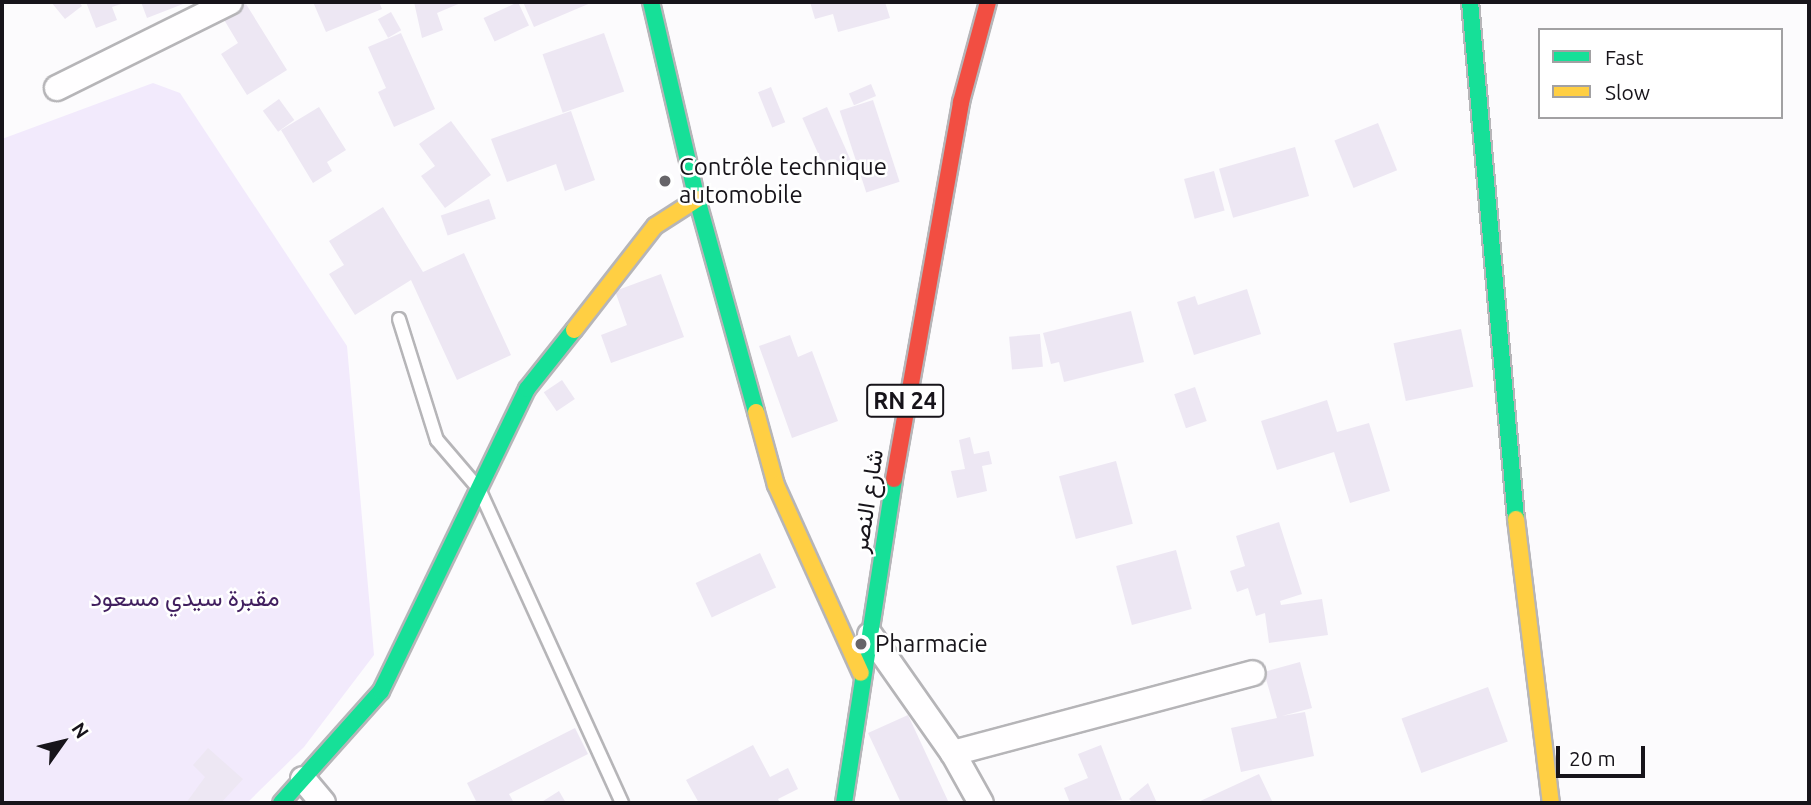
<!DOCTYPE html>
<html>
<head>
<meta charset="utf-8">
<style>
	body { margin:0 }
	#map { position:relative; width:1811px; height:805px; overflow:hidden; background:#fcfbfd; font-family:Ubuntu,Vazirmatn,sans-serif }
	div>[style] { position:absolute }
	.green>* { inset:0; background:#f2eafc }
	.building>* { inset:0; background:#ede7f3; transform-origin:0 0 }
	.roads { filter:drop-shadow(2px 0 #b6b5b8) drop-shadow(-2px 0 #b6b5b8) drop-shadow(0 2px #b6b5b8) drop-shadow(0 -2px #b6b5b8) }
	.lane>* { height:12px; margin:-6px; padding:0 6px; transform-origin:6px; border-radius:6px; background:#fffeff }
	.street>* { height:24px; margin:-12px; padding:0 12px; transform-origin:12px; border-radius:12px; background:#fffeff }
	.fast>* { height:16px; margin:-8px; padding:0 8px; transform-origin:8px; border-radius:8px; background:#16e098 }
	.slow>* { height:16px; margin:-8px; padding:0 8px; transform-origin:8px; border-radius:8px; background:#ffcf43 }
	.jam>* { height:16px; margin:-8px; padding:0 8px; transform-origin:8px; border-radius:8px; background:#f24e42 }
	.dots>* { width:19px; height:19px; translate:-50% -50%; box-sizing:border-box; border:4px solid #fff; border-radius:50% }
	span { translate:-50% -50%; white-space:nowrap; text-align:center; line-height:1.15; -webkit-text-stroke:5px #fff; paint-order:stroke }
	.shield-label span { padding:2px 5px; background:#fff; border:2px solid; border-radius:5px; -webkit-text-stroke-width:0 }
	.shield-label { font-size:23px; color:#17141a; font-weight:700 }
	.poi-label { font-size:24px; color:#17141a }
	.left { translate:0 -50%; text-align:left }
	.street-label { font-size:24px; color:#17141a }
	.park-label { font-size:24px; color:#411f5f }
	.frame { position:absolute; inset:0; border:4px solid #17141a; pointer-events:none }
	.legend { position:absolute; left:1538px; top:28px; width:245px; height:91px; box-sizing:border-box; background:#fff; border:2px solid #a2a1a3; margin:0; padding:9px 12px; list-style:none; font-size:21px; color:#17141a }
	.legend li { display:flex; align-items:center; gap:14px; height:35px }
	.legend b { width:35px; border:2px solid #a2a1a3 }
	.north { position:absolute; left:28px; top:707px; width:70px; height:70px; -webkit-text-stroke:5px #fff; paint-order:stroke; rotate:56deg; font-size:19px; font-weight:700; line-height:28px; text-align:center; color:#17141a }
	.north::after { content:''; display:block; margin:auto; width:24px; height:32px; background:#17141a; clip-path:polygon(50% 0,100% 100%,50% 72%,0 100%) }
	.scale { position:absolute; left:1556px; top:746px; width:89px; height:32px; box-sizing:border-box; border:4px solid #17141a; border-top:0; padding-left:9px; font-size:21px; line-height:24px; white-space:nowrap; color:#17141a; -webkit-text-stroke:5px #fff; paint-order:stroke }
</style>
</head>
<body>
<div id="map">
	<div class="green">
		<div style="clip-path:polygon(153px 83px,180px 93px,347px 346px,374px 655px,304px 747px,247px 803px,2px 803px,2px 139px)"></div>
	</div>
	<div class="building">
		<div style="clip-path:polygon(51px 2px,79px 2px,82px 6px,65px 19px)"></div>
		<div style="clip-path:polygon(86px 2px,127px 2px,112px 7px,117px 20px,96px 28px)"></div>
		<div style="clip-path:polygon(141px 2px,182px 2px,183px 4px,147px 18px)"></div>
		<div style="clip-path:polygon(313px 2px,379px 2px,382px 9px,326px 32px)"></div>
		<div style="clip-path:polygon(414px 2px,463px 2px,437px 13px,443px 30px,422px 38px)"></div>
		<div style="left:518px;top:2px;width:26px;height:38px;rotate:65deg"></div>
		<div style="clip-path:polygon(523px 2px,593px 2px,534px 27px)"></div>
		<div style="clip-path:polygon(810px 2px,885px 2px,890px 18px,838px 32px,833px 14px,815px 19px)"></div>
		<div style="clip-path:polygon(246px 4px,287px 70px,247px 95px,221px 54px,238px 43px,223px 18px)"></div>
		<div style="left:391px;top:12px;width:21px;height:15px;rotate:61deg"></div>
		<div style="clip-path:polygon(401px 33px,435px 109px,394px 127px,378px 92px,386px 88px,368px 47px)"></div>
		<div style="left:604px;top:33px;width:62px;height:65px;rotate:71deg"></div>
		<div style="left:871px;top:84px;width:13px;height:24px;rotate:67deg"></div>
		<div style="left:771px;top:87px;width:38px;height:14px;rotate:68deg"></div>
		<div style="left:279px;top:99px;width:26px;height:20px;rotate:54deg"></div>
		<div style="left:873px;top:100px;width:86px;height:35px;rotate:72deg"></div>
		<div style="clip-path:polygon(319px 107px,346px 150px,327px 162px,332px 171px,313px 183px,281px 130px)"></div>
		<div style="left:827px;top:107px;width:58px;height:27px;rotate:66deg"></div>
		<div style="clip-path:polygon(571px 111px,595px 180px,565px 191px,556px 164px,507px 182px,491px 139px)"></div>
		<div style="clip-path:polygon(451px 121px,491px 175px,445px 208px,421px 176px,435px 166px,419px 144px)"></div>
		<div style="left:1378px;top:123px;width:51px;height:47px;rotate:68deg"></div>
		<div style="left:1295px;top:147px;width:51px;height:79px;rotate:74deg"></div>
		<div style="left:1214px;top:171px;width:41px;height:31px;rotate:75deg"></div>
		<div style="left:489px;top:199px;width:21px;height:51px;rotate:71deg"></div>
		<div style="clip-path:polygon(383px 207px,423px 272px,464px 253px,511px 355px,457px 380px,411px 280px,355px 315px,329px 274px,344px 265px,329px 241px)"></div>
		<div style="clip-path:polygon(661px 274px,684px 337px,611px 363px,601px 335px,627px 325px,615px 291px)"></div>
		<div style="clip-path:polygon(1247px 289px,1261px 334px,1194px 355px,1177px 302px,1195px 296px,1198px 305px)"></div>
		<div style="clip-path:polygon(1131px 311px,1144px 362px,1064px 382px,1059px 362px,1051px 364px,1043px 333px)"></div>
		<div style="left:1461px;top:329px;width:59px;height:69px;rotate:78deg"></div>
		<div style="left:1040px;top:334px;width:33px;height:31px;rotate:85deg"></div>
		<div style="clip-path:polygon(790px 335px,798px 357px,812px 351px,838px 421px,792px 438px,759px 346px)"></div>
		<div style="left:562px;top:380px;width:23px;height:22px;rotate:56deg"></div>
		<div style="left:1195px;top:387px;width:36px;height:22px;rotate:71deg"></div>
		<div style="clip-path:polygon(1327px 400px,1337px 432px,1369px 423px,1390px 491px,1350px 503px,1334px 452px,1277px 470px,1261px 421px)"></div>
		<div style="clip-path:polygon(970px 437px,974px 454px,989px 451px,992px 464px,982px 466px,987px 491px,957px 498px,951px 471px,965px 469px,959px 440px)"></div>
		<div style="left:1116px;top:461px;width:65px;height:59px;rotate:75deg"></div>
		<div style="clip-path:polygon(1279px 522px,1302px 594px,1280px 601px,1281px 605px,1322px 599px,1328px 635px,1269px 643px,1265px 613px,1256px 616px,1248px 588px,1237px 592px,1230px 571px,1245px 566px,1236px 536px)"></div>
		<div style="left:1176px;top:550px;width:61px;height:62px;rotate:75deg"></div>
		<div style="left:760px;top:553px;width:38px;height:71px;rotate:65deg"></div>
		<div style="clip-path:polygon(1300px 662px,1312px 708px,1282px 716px,1305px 712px,1314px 756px,1241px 772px,1231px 728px,1277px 718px,1264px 672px)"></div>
		<div style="left:1488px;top:687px;width:58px;height:92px;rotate:70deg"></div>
		<div style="clip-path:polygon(908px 715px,949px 803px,901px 803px,868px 733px)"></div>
		<div style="clip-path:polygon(575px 728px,588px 754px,509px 794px,514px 803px,477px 803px,467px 783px)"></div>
		<div style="clip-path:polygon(753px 745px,770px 777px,788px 768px,798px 789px,778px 799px,780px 803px,699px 803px,686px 780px)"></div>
		<div style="clip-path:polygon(1101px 745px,1122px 800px,1070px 803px,1064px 788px,1088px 778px,1078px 754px)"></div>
		<div style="clip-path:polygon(208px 748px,243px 779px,221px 803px,186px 803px,205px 777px,193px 765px)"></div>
		<div style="clip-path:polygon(1259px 774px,1273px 803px,1196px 803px)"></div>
		<div style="clip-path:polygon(1148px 783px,1157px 803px,1133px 803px,1129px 799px)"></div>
		<div style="clip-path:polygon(559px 791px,566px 803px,540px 803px)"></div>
	</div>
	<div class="roads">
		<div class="lane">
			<div style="left:399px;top:319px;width:127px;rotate:72.6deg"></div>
			<div style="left:437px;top:440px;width:65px;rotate:49.4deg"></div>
			<div style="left:479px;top:489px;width:345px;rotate:65.5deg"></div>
		</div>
		<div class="street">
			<div style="left:57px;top:88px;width:193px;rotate:-26.4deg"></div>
			<div style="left:870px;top:635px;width:144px;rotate:54.9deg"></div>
			<div style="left:953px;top:753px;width:57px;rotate:60.8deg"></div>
			<div style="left:953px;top:753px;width:310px;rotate:-14.9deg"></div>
			<div style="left:303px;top:779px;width:31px;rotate:50deg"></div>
		</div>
		<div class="fast">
			<div style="left:651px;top:2px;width:202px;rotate:76.9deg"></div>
			<div style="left:697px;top:199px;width:221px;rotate:74.5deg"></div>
			<div style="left:1470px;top:2px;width:519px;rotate:84.92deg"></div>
			<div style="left:281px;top:803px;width:150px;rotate:-48.2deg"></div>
			<div style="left:381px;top:691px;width:335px;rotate:-64.2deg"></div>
			<div style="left:527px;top:389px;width:75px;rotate:-51.5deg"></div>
			<div style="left:844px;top:803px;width:328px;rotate:-81.2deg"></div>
		</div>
		<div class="slow">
			<div style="left:574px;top:330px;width:132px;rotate:-52.1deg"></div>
			<div style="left:655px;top:226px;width:50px;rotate:-32.7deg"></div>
			<div style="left:756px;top:412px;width:76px;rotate:74.7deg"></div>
			<div style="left:776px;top:485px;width:206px;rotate:65.7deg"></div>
			<div style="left:1516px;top:519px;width:286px;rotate:83deg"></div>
		</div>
		<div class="jam">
			<div style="left:894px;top:479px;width:383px;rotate:-79.9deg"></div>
			<div style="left:961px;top:102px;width:104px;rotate:-74.9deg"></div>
		</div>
	</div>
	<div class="dots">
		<div style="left:665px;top:181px;background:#676569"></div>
		<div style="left:861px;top:644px;background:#676569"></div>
	</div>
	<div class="shield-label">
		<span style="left:905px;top:401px">RN 24</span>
	</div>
	<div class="poi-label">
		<span class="left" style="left:679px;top:181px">Contrôle technique<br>automobile</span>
		<span class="left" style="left:875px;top:644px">Pharmacie</span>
	</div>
	<div class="street-label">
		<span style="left:867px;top:501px;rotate:-81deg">شارع النصر</span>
	</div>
	<div class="park-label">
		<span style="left:185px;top:598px">مقبرة سيدي مسعود</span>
	</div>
	<div class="frame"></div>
	<ul class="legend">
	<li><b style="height:9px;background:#16e098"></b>Fast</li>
	<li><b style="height:9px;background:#ffcf43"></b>Slow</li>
	</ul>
	<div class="north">N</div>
	<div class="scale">20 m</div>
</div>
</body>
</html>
